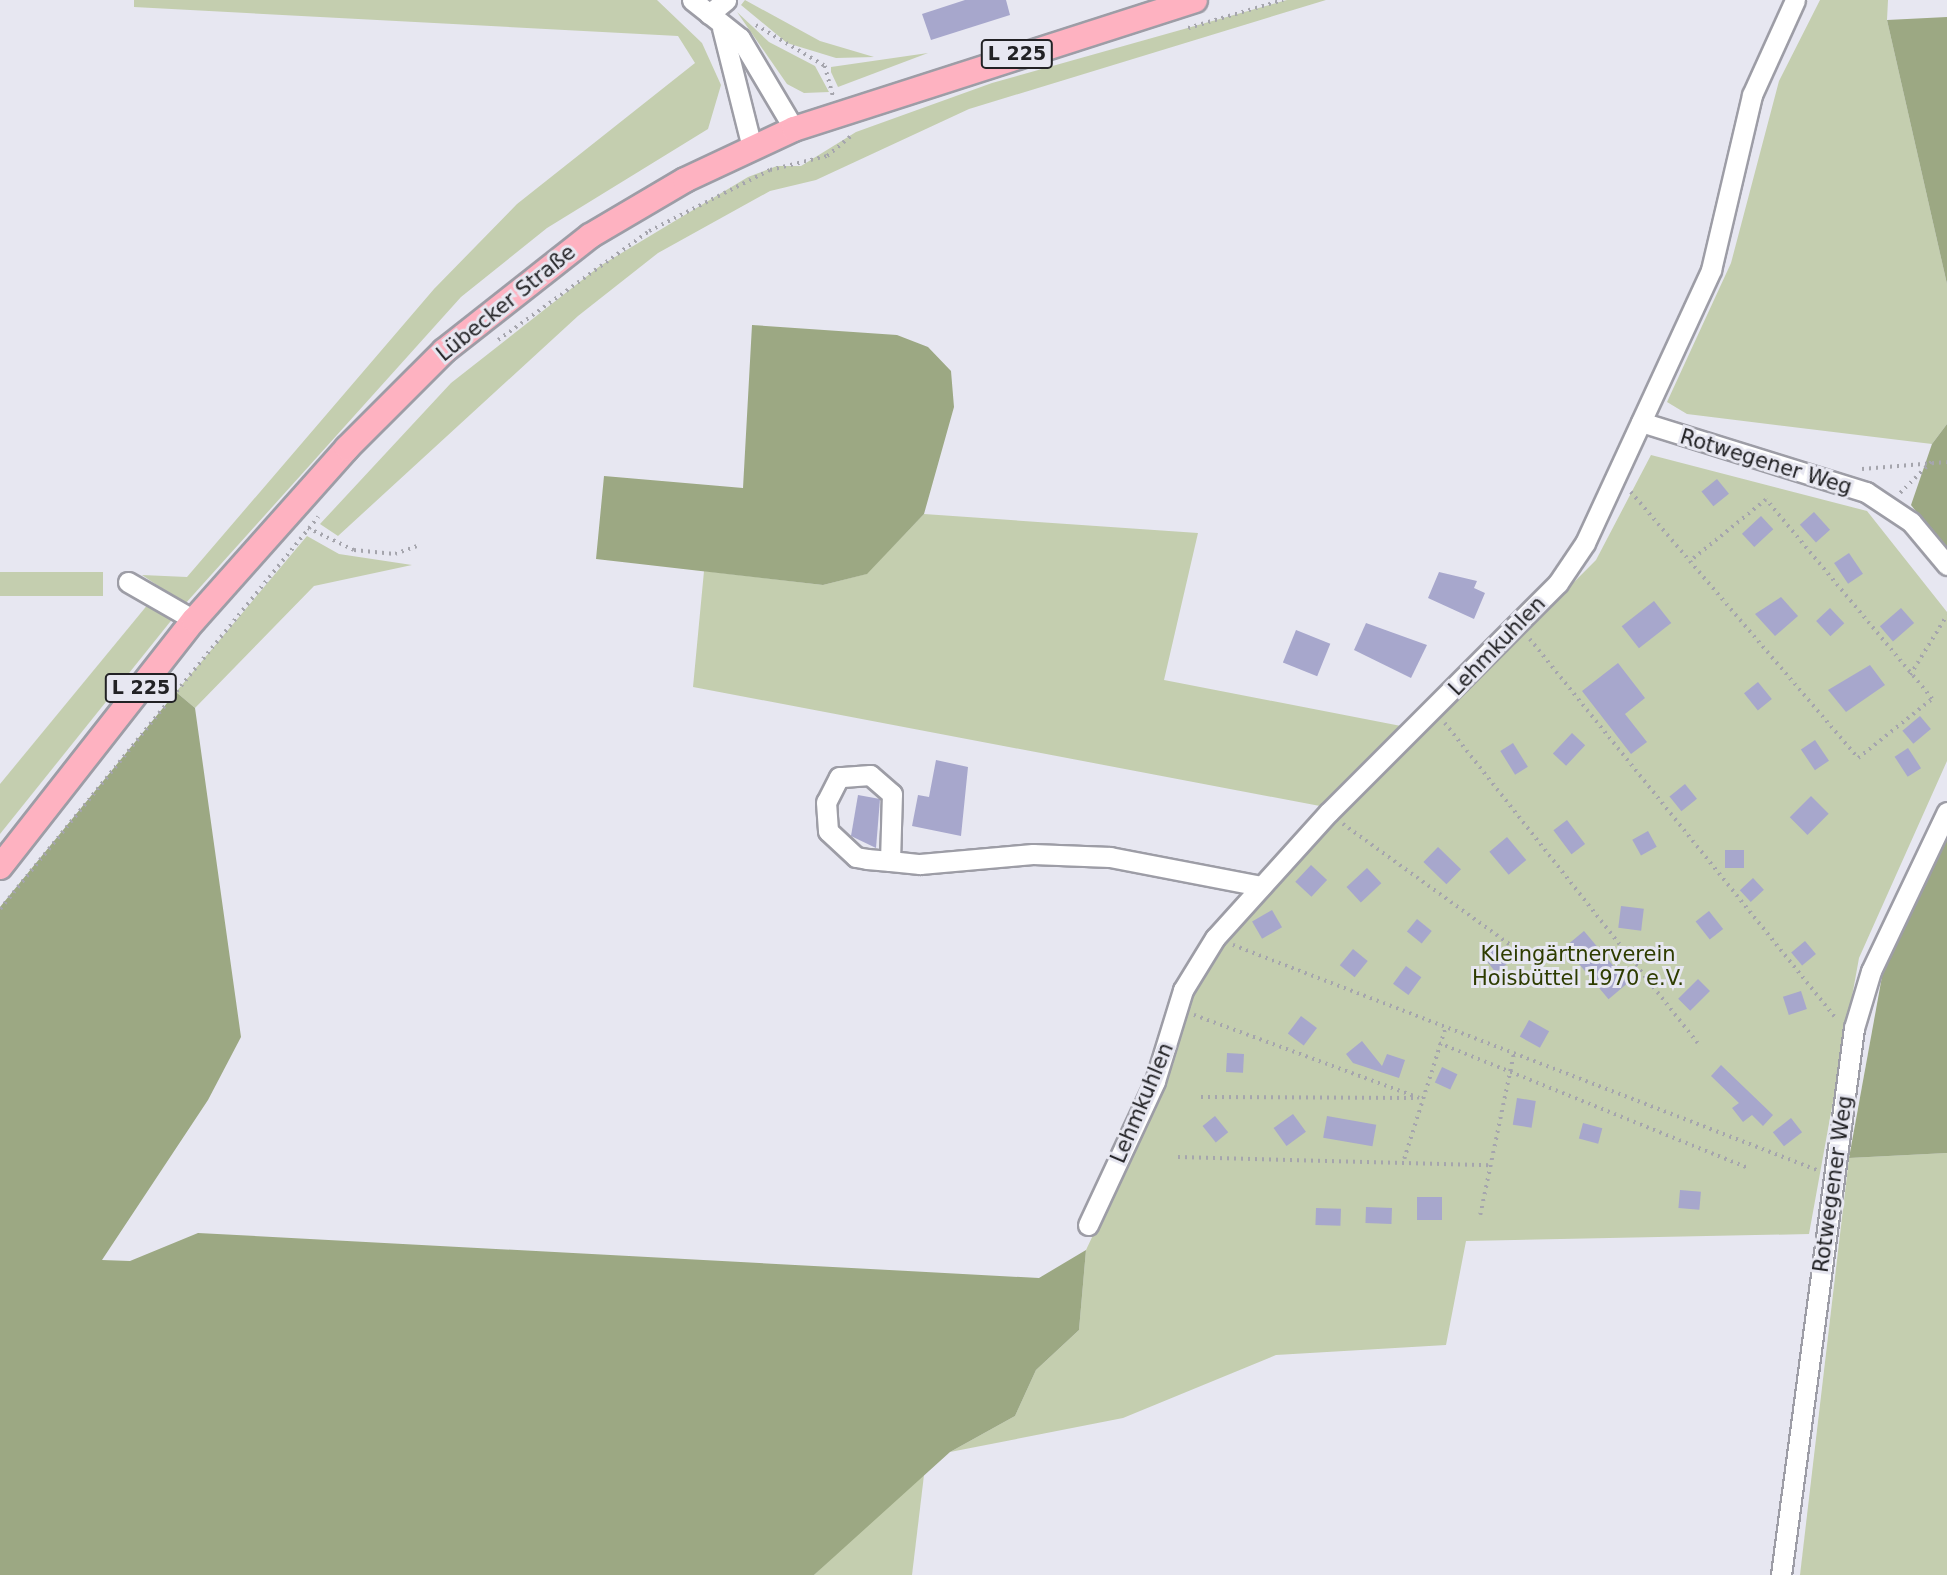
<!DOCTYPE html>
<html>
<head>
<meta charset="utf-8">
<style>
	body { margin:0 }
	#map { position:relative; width:1947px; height:1575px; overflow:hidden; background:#e7e7f1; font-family:"DejaVu Sans",sans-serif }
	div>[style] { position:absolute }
	.green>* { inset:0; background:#c4ceaf; transform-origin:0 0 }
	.forest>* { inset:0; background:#9ca883 }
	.building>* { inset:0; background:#a7a7cc; transform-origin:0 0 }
	.path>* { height:3.5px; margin-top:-1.75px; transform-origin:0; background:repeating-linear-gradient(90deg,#a5a5ad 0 2px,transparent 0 7px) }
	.roads { filter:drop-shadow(2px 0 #9d9da6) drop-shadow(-2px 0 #9d9da6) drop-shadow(0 2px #9d9da6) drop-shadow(0 -2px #9d9da6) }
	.minor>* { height:19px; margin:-9.5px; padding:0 9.5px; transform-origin:9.5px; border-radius:9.5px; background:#fff }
	.major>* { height:24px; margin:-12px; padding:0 12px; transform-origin:12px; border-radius:12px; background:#feb2c1 }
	span { translate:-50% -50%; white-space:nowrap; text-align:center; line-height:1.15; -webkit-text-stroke:6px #e7e7f1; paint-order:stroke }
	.shield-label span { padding:2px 5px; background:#e7e7f1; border:2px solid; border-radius:5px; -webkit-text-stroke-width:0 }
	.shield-label { font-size:19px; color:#222225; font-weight:700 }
	.street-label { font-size:21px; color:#222225 }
	.park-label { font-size:21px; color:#2e3c00 }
</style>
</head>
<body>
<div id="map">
	<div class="green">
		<div style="clip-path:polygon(134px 0,657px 0,702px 43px,721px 85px,708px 129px,547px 228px,461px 297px,185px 604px,142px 575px,187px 577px,434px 289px,517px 204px,695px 63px,678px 36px,134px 7px)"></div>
		<div style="clip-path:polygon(745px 0,820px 41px,874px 57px,836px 58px,787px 43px,741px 5px)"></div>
		<div style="clip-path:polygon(1287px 0,1326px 0,969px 109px,816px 180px,770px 191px,658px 253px,578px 316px,338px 536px,320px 524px,451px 383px,600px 266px,748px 177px,777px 166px,801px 166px,856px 132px,992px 83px)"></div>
		<div style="clip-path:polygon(1820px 0,1888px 0,1887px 20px,1947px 284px,1947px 424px,1932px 444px,1687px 414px,1667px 402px,1731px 263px,1779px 81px)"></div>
		<div style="clip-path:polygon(737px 12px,769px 42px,815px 66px,829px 92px,804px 93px,787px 84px)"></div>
		<div style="clip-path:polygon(928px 53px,838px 87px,831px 72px,831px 67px)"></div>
		<div style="clip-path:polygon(1651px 455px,1867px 511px,1947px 612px,1947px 761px,1859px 958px,1809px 1234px,1466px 1241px,1446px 1345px,1276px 1355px,1123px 1418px,950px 1452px,1015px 1416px,1036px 1370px,1079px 1330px,1086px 1250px,1173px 1065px,1188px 994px,1216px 941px,1596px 560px)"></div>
		<div style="clip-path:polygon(924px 514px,1198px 533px,1164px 680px,1401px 726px,1320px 806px,693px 687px,704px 571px,823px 585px,866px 574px)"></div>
		<div style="clip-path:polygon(307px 536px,339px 554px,412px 565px,314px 586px,195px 708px,176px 692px)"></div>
		<div style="left:0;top:572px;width:103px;height:24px"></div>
		<div style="clip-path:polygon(149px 603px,174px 617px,0 834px,0 784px)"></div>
		<div style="clip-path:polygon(1947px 1153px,1947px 1575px,1800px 1575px,1849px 1158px)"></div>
		<div style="clip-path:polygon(924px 1475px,912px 1575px,814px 1575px,869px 1523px)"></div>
	</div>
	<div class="forest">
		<div style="clip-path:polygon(1947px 17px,1947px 284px,1887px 20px)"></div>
		<div style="clip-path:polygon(752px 325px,897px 335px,928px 347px,951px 371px,954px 407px,924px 514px,867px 574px,823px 585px,596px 559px,604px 476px,743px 488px)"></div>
		<div style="clip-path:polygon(1947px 424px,1947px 551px,1911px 505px,1932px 444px)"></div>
		<div style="clip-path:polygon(176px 692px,195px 708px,241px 1037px,208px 1100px,102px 1260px,130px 1261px,198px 1233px,1039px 1278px,1086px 1250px,1079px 1330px,1036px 1370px,1015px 1416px,950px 1452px,814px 1575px,0 1575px,0 907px)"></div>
		<div style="clip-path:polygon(1947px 830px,1947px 1153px,1849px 1158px,1885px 960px)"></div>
	</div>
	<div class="building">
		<div style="clip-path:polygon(965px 0,1006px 0,1010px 15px,931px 40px,922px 14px)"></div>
		<div style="left:1717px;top:479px;width:19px;height:20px;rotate:51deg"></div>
		<div style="left:1814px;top:512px;width:24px;height:19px;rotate:48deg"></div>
		<div style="left:1761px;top:516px;width:18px;height:26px;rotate:47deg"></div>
		<div style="left:1849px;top:553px;width:25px;height:18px;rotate:56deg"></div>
		<div style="clip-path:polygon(1439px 572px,1477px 581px,1474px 588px,1485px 593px,1474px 619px,1428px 598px)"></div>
		<div style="clip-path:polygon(1781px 597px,1798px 616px,1775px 636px,1755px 614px)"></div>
		<div style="left:1654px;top:601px;width:28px;height:41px;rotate:52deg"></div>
		<div style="left:1830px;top:608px;width:21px;height:19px;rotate:47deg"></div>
		<div style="left:1901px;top:608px;width:20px;height:28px;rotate:49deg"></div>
		<div style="clip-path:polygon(1366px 623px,1427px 645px,1411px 678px,1354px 650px)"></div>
		<div style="left:1296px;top:630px;width:37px;height:35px;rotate:22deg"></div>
		<div style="clip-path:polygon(1618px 663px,1645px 698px,1625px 714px,1647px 742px,1631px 754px,1582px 691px)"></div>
		<div style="clip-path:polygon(1870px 665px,1885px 685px,1846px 712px,1828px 690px)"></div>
		<div style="left:1758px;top:682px;width:22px;height:18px;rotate:51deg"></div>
		<div style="left:1920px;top:716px;width:17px;height:23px;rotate:50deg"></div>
		<div style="left:1572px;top:733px;width:18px;height:28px;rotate:43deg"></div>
		<div style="left:1815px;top:740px;width:25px;height:17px;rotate:56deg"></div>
		<div style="left:1513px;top:743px;width:28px;height:15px;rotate:58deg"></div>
		<div style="left:1908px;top:748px;width:24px;height:16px;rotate:57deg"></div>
		<div style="clip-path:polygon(936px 760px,968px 767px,961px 836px,912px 826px,918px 795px,929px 797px)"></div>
		<div style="left:1685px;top:784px;width:19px;height:20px;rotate:51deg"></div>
		<div style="clip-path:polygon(858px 795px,880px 799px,876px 848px,851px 836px)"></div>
		<div style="left:1811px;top:796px;width:25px;height:30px;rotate:45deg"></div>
		<div style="left:1567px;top:820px;width:30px;height:17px;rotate:53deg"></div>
		<div style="left:1648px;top:831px;width:18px;height:18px;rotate:61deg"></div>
		<div style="left:1507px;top:837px;width:30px;height:23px;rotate:50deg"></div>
		<div style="left:1438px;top:847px;width:32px;height:21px;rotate:44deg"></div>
		<div style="left:1725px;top:850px;width:19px;height:18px"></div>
		<div style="left:1311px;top:865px;width:22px;height:23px;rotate:43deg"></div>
		<div style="left:1367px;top:868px;width:21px;height:28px;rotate:47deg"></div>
		<div style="left:1753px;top:878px;width:16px;height:18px;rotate:47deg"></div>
		<div style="left:1621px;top:906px;width:23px;height:22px;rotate:7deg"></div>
		<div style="left:1272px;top:910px;width:20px;height:23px;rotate:60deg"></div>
		<div style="left:1709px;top:911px;width:23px;height:17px;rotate:52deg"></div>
		<div style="left:1417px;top:919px;width:19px;height:16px;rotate:39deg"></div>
		<div style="left:1584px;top:931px;width:68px;height:25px;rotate:50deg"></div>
		<div style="left:1805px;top:941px;width:17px;height:18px;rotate:50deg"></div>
		<div style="left:1496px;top:942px;width:24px;height:19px;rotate:52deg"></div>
		<div style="left:1353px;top:949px;width:19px;height:21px;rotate:39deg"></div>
		<div style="left:1406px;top:966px;width:19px;height:22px;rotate:36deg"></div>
		<div style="left:1698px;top:979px;width:17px;height:28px;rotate:45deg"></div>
		<div style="left:1801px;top:991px;width:19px;height:19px;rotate:72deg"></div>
		<div style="left:1301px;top:1016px;width:20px;height:22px;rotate:37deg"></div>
		<div style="left:1529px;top:1020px;width:23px;height:19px;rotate:29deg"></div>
		<div style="clip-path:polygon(1362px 1041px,1382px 1066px,1387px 1054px,1405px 1060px,1399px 1078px,1353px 1063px,1346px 1054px)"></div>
		<div style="left:1227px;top:1053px;width:17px;height:19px;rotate:3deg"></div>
		<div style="clip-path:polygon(1721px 1065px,1773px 1115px,1763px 1126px,1752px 1115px,1743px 1122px,1732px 1108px,1739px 1103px,1711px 1076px)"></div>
		<div style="left:1442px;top:1067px;width:17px;height:17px;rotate:25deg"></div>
		<div style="left:1517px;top:1098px;width:19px;height:27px;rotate:9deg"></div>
		<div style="left:1293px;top:1114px;width:22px;height:24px;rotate:54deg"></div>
		<div style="left:1215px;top:1116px;width:21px;height:16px;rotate:51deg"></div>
		<div style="left:1327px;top:1116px;width:50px;height:22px;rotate:10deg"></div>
		<div style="left:1791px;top:1118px;width:18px;height:23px;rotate:52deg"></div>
		<div style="left:1583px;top:1123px;width:20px;height:16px;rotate:15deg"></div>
		<div style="left:1680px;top:1190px;width:21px;height:18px;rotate:5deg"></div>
		<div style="left:1417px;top:1197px;width:25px;height:23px"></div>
		<div style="left:1366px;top:1207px;width:26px;height:16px;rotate:2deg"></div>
		<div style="left:1316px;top:1208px;width:25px;height:17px;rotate:2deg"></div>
	</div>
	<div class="path">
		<div style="left:756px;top:25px;width:80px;rotate:30.7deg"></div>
		<div style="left:825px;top:66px;width:31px;rotate:75deg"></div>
		<div style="left:1188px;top:28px;width:99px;rotate:-16.4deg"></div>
		<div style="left:498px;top:340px;width:186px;rotate:-35.8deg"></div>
		<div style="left:649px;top:231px;width:136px;rotate:-26.8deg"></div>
		<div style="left:770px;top:170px;width:59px;rotate:-13.8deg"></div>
		<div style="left:827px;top:156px;width:31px;rotate:-40deg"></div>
		<div style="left:1862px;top:469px;width:85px;rotate:-4.7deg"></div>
		<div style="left:1631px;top:492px;width:350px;rotate:49.5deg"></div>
		<div style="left:1858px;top:758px;width:95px;rotate:-38.6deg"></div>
		<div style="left:1932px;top:699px;width:259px;rotate:-129.8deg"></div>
		<div style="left:1766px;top:500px;width:95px;rotate:141deg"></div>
		<div style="left:1900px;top:493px;width:45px;rotate:-45deg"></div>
		<div style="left:308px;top:528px;width:51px;rotate:25.6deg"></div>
		<div style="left:354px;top:550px;width:41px;rotate:5.6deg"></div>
		<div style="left:395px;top:554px;width:23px;rotate:-20deg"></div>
		<div style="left:1530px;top:639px;width:489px;rotate:51.1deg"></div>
		<div style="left:1910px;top:675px;width:70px;rotate:-58.3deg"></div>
		<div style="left:1445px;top:723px;width:408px;rotate:51.7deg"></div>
		<div style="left:1343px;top:824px;width:207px;rotate:35.8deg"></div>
		<div style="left:0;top:909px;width:505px;rotate:-50.95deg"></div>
		<div style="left:1233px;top:945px;width:626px;rotate:21.07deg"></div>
		<div style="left:1194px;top:1015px;width:240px;rotate:20.2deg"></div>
		<div style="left:1439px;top:1043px;width:334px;rotate:22deg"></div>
		<div style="left:1201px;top:1097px;width:212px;rotate:0.3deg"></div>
		<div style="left:1178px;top:1157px;width:312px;rotate:1.5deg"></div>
		<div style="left:1404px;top:1159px;width:139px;rotate:-72.5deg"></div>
		<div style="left:1480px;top:1215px;width:167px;rotate:-78.2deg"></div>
	</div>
	<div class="roads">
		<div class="minor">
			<div style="left:692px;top:0;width:61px;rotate:38.4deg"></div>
			<div style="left:740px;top:38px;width:106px;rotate:59.3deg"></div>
			<div style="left:709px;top:14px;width:22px;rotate:-39deg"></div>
			<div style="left:722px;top:28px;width:123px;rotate:75.9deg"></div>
			<div style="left:1641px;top:422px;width:236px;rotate:17.3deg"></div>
			<div style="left:1866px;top:492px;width:54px;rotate:33.7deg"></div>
			<div style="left:1911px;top:522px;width:56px;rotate:50.1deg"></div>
			<div style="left:128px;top:582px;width:76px;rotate:29.9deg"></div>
			<div style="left:890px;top:861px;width:67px;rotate:-88.3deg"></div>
			<div style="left:892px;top:794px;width:29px;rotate:-139deg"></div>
			<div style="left:870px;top:775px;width:31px;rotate:176deg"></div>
			<div style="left:839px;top:777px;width:28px;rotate:117deg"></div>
			<div style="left:826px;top:802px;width:29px;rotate:86deg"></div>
			<div style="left:828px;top:831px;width:38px;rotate:43deg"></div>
			<div style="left:856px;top:857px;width:11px;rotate:10deg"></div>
			<div style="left:867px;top:859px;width:23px;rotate:5deg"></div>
			<div style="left:890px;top:861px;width:30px;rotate:6deg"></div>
			<div style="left:920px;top:864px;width:113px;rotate:-5.1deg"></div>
			<div style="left:1033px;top:854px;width:77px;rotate:2.2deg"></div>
			<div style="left:1110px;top:857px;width:154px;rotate:10.9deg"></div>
			<div style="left:1088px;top:1225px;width:159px;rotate:-65deg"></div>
			<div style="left:1155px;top:1081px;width:95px;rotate:-72.9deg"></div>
			<div style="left:1183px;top:990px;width:61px;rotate:-58.4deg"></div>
			<div style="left:1215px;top:938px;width:170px;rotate:-47.9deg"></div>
			<div style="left:1329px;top:812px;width:324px;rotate:-45deg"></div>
			<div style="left:1558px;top:583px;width:48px;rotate:-56deg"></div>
			<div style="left:1585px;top:543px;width:301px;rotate:-65.2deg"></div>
			<div style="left:1711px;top:270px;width:180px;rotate:-76.8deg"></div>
			<div style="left:1752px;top:95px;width:104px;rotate:-65.6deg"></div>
			<div style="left:1781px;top:1575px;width:552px;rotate:-82.4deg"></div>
			<div style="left:1854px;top:1028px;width:59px;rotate:-73.4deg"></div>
			<div style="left:1871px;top:971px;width:176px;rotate:-64.5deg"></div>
		</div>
		<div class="major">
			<div style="left:0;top:867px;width:314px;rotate:-51.9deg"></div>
			<div style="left:194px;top:620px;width:230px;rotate:-48.3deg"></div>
			<div style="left:347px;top:448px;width:137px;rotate:-45deg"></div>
			<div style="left:444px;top:351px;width:186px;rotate:-38.2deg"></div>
			<div style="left:590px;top:236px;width:110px;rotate:-30.5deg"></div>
			<div style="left:685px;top:180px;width:120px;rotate:-25.1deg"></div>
			<div style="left:794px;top:129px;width:421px;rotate:-17.8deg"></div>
		</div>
	</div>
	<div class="shield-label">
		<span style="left:1017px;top:54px">L 225</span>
		<span style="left:141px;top:688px">L 225</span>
	</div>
	<div class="street-label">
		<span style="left:506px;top:303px;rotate:-39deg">Lübecker Straße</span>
		<span style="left:1766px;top:462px;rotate:17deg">Rotwegener Weg</span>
		<span style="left:1497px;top:646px;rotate:-46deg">Lehmkuhlen</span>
		<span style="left:1142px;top:1103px;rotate:-67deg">Lehmkuhlen</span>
		<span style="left:1833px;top:1184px;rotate:-82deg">Rotwegener Weg</span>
	</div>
	<div class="park-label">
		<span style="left:1578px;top:966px">Kleingärtnerverein<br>Hoisbüttel 1970 e.V.</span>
	</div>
</div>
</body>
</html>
